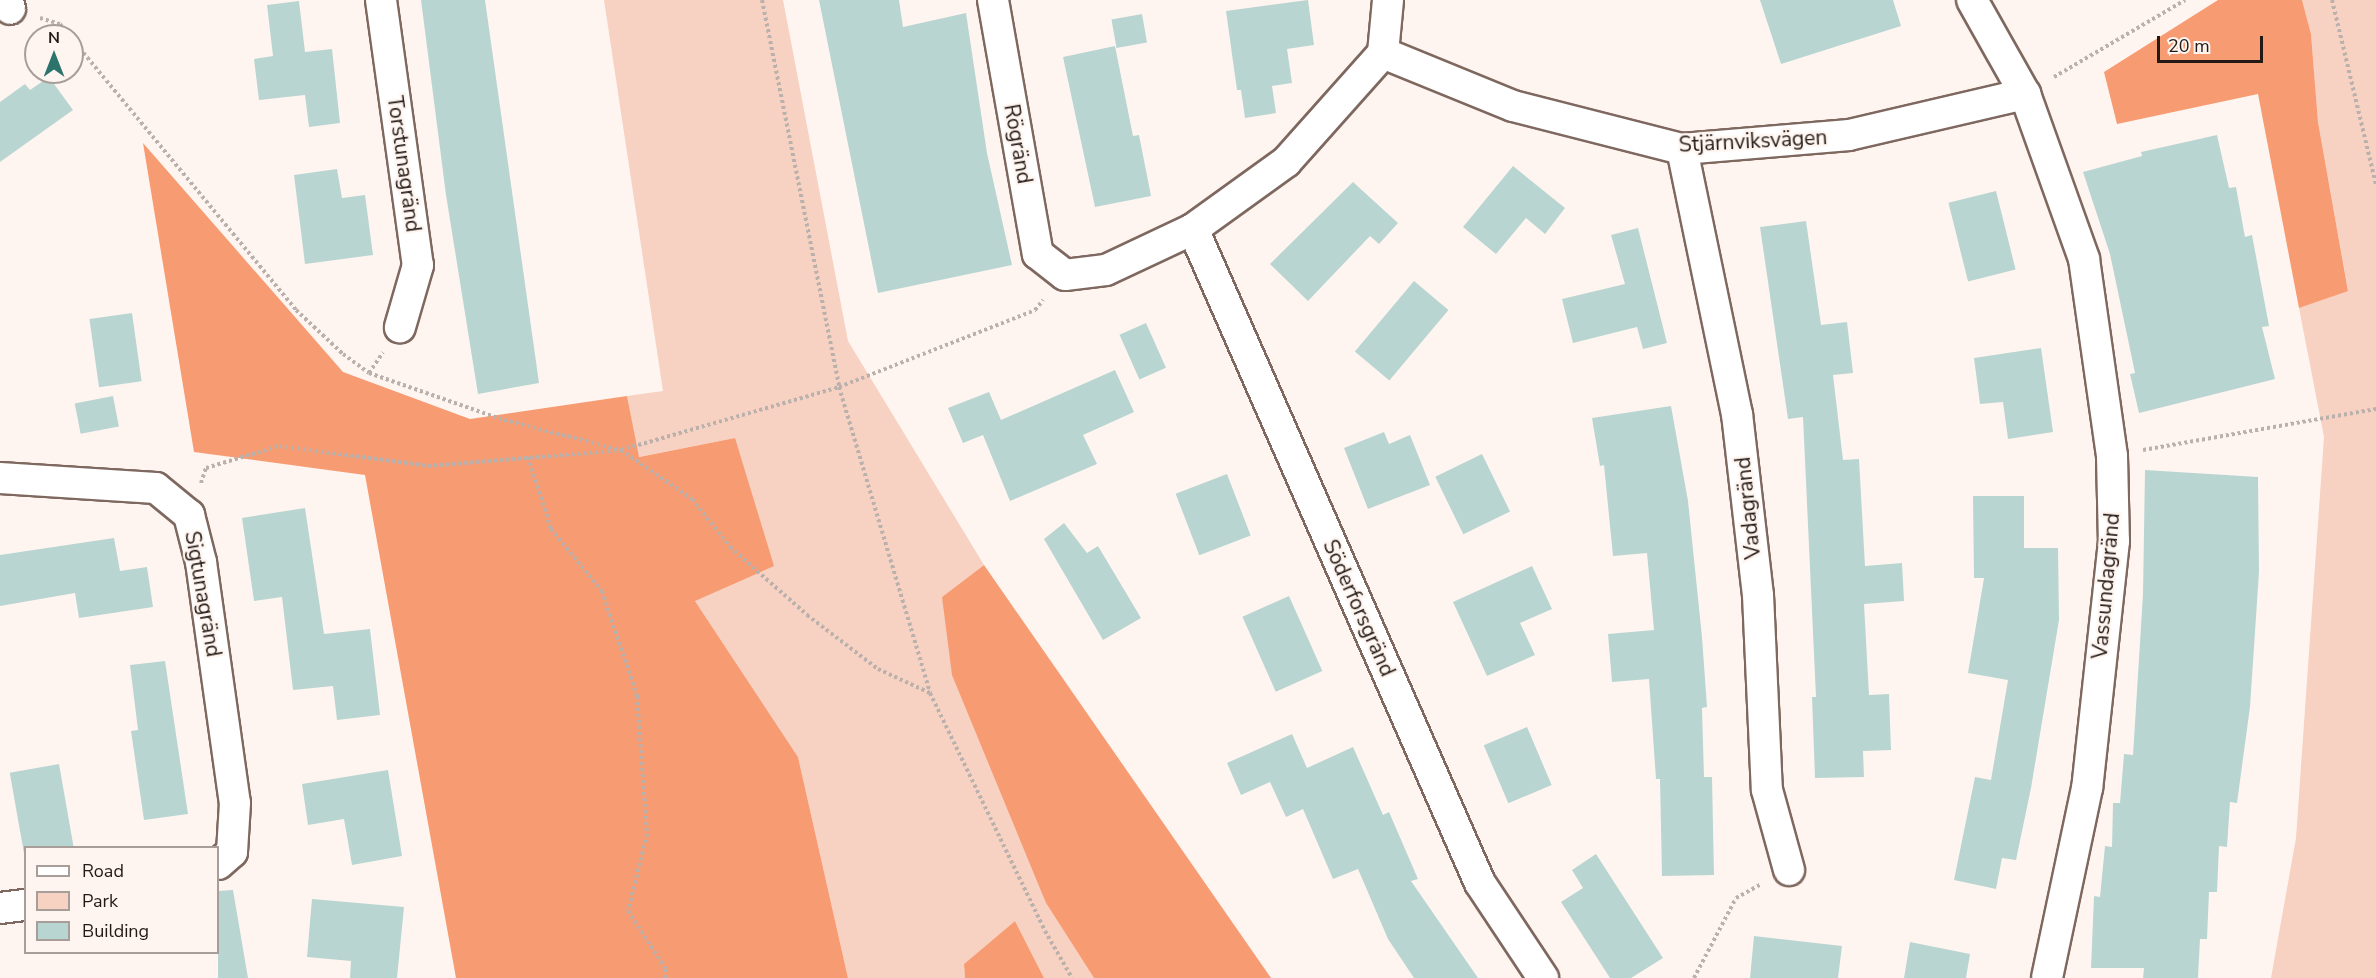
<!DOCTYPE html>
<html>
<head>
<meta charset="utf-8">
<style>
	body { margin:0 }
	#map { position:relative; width:2376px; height:978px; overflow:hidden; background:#fff5f0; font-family:"Nunito Sans",sans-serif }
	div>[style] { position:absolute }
	.green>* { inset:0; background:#f7d1c1 }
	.forest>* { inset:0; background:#f79b72 }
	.building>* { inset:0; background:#b9d5d1; transform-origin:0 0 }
	.path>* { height:4px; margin-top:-2px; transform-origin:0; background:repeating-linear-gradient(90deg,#bab1ac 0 3px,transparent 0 6px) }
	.roads { filter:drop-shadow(2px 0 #7e685f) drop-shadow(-2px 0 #7e685f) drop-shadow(0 2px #7e685f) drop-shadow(0 -2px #7e685f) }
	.minor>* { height:30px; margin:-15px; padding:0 15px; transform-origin:15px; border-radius:15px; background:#fff }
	span { translate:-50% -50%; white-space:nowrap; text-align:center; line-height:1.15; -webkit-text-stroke:4.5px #fff5f0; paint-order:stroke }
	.street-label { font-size:21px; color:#231a16 }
	.legend { position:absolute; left:24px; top:846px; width:195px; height:108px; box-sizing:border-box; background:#fff5f0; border:2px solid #a79d99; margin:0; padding:8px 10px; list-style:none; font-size:18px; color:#231a16 }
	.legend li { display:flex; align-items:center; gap:12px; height:30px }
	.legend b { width:30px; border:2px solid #a79d99 }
	.north { position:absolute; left:24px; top:24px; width:60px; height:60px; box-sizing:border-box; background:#fff5f0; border:2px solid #a79d99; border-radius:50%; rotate:0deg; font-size:16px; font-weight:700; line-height:24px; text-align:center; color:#231a16 }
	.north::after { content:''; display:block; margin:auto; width:21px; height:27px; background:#2b736b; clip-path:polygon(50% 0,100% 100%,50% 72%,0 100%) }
	.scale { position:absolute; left:2157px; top:36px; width:106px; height:27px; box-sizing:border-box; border:3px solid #231a16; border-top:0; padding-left:8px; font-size:18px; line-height:21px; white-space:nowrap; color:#231a16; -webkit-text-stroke:4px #fff5f0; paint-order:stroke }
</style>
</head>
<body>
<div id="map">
	<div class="green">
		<div style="clip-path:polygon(604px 0,783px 0,848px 341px,984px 565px,942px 597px,1046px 903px,1094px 978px,1044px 978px,1015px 921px,964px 964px,965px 978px,848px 978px,798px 757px,695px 601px,735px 438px,638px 457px,627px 396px,663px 391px)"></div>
		<div style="clip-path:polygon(2302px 0,2376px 0,2376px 978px,2271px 978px,2296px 838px,2324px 437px,2299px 308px,2348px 290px,2318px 122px,2311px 34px)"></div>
	</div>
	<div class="forest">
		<div style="clip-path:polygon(2218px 0,2302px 0,2311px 34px,2318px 122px,2348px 291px,2299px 308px,2258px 94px,2117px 124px,2104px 72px)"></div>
		<div style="clip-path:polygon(143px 143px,343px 372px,470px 419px,627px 396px,639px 457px,735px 438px,774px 566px,695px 601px,798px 757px,848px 978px,456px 978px,365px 475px,194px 452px)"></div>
		<div style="clip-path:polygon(984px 565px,1271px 978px,1094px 978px,1046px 903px,952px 675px,942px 597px)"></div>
		<div style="clip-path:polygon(1015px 921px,1044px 978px,965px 978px,964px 964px)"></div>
	</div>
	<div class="building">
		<div style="clip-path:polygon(421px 0,485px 0,539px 383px,478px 394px,446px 195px)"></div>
		<div style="clip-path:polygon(819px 0,899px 0,903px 27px,966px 13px,987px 153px,1012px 265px,878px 293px)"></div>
		<div style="clip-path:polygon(1308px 0,1314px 45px,1287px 49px,1292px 83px,1272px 86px,1276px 113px,1245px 118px,1241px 90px,1237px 90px,1226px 11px)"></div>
		<div style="clip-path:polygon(1760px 0,1893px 0,1901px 26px,1781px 64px)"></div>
		<div style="clip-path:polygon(299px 1px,305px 52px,332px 49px,340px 123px,309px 127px,305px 95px,259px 100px,254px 59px,273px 56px,267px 5px)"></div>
		<div style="left:1142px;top:14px;width:29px;height:31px;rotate:80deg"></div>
		<div style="clip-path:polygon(1115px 46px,1133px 136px,1139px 135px,1151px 196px,1095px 207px,1063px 57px)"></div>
		<div style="clip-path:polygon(49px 77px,73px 110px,0 162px,0 102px,25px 84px,30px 90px)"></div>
		<div style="clip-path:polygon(2217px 135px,2229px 188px,2236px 187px,2245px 237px,2252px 235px,2269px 326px,2262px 327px,2275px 379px,2139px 413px,2130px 374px,2135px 373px,2110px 254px,2083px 172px,2142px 156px,2141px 152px)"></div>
		<div style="clip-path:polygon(1513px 166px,1565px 208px,1545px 234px,1526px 218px,1496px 254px,1463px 227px)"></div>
		<div style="clip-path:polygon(337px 169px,342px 198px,365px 195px,373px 255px,305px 264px,294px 175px)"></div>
		<div style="clip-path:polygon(1353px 182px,1398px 223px,1379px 244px,1370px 236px,1308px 301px,1270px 264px)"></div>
		<div style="left:1996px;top:191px;width:81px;height:49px;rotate:76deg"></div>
		<div style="clip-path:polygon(1806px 221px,1821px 325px,1847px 322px,1853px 373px,1833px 375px,1843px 460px,1859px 459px,1865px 566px,1902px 563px,1904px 601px,1864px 604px,1869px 695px,1889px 694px,1891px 750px,1863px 751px,1864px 777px,1815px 778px,1812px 697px,1816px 697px,1803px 417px,1788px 419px,1760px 227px)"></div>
		<div style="clip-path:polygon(1638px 228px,1667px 343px,1643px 349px,1637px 327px,1573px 343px,1562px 299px,1625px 284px,1611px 235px)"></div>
		<div style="left:1414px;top:281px;width:45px;height:92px;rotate:40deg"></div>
		<div style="left:132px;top:313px;width:69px;height:43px;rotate:82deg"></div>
		<div style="left:1146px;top:323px;width:49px;height:29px;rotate:66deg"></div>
		<div style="clip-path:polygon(2041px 348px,2053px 432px,2008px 439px,2003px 402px,1980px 404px,1974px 358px)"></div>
		<div style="clip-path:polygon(1115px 370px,1134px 412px,1083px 435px,1097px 464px,1010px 501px,983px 435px,963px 443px,948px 408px,989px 392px,1001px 420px)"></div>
		<div style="left:113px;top:396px;width:31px;height:39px;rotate:79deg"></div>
		<div style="clip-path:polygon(1671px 406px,1688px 501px,1702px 637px,1707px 707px,1702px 708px,1704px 777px,1712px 777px,1714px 875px,1662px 876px,1660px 779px,1656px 779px,1649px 679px,1612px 682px,1608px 634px,1654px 630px,1647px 553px,1613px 556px,1604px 465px,1600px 466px,1592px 418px)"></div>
		<div style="clip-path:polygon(1384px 432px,1389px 444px,1410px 435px,1430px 485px,1368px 509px,1344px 448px)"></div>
		<div style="left:1482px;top:454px;width:64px;height:52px;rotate:64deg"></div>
		<div style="clip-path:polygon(2145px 470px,2258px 477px,2259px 572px,2250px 707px,2237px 803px,2230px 802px,2227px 847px,2219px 846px,2217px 892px,2209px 892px,2207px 939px,2200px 939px,2198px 978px,2143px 978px,2144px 968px,2091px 968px,2094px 896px,2100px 897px,2105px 846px,2112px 847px,2113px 803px,2120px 803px,2124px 754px,2133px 755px,2143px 594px)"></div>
		<div style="left:1227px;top:474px;width:66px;height:55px;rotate:69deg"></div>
		<div style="clip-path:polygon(1973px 496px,2024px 496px,2024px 548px,2058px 548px,2059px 620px,2031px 788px,2016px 860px,2002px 858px,1996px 889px,1954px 880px,1975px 777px,1991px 780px,2008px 680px,1968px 673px,1984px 578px,1974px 578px)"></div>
		<div style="clip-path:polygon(305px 508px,324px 634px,370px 629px,380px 715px,337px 720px,333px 686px,293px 690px,282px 597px,254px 601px,242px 518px)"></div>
		<div style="clip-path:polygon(1064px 523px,1087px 553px,1098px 546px,1141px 618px,1103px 640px,1044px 539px)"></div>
		<div style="clip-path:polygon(114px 538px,120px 571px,147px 567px,153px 607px,79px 618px,75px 593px,0 606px,0 555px)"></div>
		<div style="clip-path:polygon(1532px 566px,1552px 609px,1520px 623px,1535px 655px,1487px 676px,1453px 602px)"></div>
		<div style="left:1289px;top:596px;width:82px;height:51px;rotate:66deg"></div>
		<div style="clip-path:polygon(165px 661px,188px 814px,144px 820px,131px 731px,138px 730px,130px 665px)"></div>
		<div style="left:1527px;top:727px;width:63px;height:47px;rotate:67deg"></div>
		<div style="clip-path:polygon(1292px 734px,1307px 768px,1353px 747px,1383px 815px,1389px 812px,1418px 879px,1411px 881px,1478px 978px,1414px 978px,1388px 939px,1358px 869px,1333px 879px,1303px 809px,1286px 817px,1270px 782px,1241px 795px,1227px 763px)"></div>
		<div style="left:59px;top:764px;width:85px;height:50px;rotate:80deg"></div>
		<div style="clip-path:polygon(388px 770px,402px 856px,352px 865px,344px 819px,308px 825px,302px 784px)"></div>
		<div style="clip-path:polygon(1596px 854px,1663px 958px,1631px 978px,1610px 978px,1561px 902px,1583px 888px,1572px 870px)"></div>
		<div style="clip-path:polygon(233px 890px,248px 978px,218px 978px,218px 891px)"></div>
		<div style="clip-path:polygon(312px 899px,404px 907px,397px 978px,350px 978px,351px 961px,307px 957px)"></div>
		<div style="clip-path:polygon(1754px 936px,1842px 946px,1838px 978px,1750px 978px)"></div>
		<div style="clip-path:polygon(1910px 942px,1970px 954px,1966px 978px,1904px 978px)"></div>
	</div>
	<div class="path">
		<div style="left:762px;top:0;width:395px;rotate:78.7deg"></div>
		<div style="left:839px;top:387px;width:319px;rotate:73.4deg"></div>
		<div style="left:930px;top:693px;width:264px;rotate:64.2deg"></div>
		<div style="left:1045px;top:931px;width:54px;rotate:60.1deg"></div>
		<div style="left:2332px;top:0;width:189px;rotate:76.6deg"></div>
		<div style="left:40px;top:18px;width:21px;rotate:17deg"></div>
		<div style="left:60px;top:24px;width:15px;rotate:53deg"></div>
		<div style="left:72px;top:39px;width:352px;rotate:50.4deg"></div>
		<div style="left:296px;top:310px;width:64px;rotate:43.1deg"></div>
		<div style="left:343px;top:354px;width:32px;rotate:36deg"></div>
		<div style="left:369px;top:373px;width:25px;rotate:-56deg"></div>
		<div style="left:2054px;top:77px;width:152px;rotate:-30.4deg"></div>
		<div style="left:369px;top:373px;width:143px;rotate:19.2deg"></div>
		<div style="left:504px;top:420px;width:121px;rotate:14.4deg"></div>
		<div style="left:621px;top:450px;width:227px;rotate:-16.1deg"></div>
		<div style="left:839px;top:387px;width:211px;rotate:-21.4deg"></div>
		<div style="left:1035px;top:310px;width:13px;rotate:-51deg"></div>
		<div style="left:2143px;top:450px;width:237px;rotate:-10deg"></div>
		<div style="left:528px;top:457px;width:76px;rotate:72.3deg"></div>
		<div style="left:551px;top:529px;width:80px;rotate:50.6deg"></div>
		<div style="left:602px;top:591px;width:111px;rotate:71.6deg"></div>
		<div style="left:637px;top:696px;width:138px;rotate:85.9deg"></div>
		<div style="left:647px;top:834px;width:79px;rotate:103.9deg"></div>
		<div style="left:628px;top:911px;width:69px;rotate:56.8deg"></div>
		<div style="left:666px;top:969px;width:9px;rotate:90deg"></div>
		<div style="left:201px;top:483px;width:16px;rotate:-72deg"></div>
		<div style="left:206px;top:468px;width:76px;rotate:-16.8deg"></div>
		<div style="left:279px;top:446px;width:150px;rotate:7.6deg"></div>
		<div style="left:428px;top:466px;width:194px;rotate:-4.7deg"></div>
		<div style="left:621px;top:450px;width:86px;rotate:34.6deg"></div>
		<div style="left:692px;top:499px;width:61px;rotate:51.6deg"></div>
		<div style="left:730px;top:547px;width:103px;rotate:41.4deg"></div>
		<div style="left:807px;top:615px;width:89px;rotate:37.3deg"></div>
		<div style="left:878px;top:669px;width:57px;rotate:24.8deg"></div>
		<div style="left:1694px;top:978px;width:90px;rotate:-62.3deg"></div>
		<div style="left:1736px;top:898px;width:29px;rotate:-29deg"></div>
	</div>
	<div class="roads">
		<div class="minor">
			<div style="left:8px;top:0;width:9px;rotate:77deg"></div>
			<div style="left:381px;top:0;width:268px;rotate:82.1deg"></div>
			<div style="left:418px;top:265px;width:65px;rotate:106.2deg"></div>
			<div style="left:993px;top:0;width:258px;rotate:80deg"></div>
			<div style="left:1038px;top:254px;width:34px;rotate:38deg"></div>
			<div style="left:1065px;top:275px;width:41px;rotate:-7deg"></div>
			<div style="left:1106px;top:270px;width:96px;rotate:-25.2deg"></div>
			<div style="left:1193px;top:229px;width:115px;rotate:-35.8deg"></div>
			<div style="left:1286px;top:162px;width:146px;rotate:-48.3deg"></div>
			<div style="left:1383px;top:53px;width:53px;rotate:-84.6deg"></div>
			<div style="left:1972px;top:0;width:108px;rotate:60.6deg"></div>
			<div style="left:2025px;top:94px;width:175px;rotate:70.3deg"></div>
			<div style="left:2084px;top:259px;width:199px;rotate:81.9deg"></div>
			<div style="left:2112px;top:456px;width:85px;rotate:88.7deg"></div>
			<div style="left:2114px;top:541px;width:248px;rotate:96.2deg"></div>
			<div style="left:2087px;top:788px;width:194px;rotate:101.9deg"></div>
			<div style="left:1383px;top:53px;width:140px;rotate:22.2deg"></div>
			<div style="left:1513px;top:106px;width:174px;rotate:14.3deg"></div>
			<div style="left:1682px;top:149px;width:168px;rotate:-4.8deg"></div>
			<div style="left:1849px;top:135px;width:181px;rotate:-13.1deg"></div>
			<div style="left:1682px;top:149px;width:271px;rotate:78.3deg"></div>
			<div style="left:1737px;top:414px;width:182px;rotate:83.4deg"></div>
			<div style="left:1758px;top:595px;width:195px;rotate:87.4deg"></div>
			<div style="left:1767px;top:790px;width:83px;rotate:74.6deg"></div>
			<div style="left:1193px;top:229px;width:714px;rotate:66.31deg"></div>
			<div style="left:1480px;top:883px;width:114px;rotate:56.4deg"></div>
			<div style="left:0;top:478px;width:156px;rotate:3.7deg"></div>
			<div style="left:156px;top:488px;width:43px;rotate:39.3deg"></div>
			<div style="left:189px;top:515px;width:49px;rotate:75.7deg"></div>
			<div style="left:201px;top:562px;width:243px;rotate:82deg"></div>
			<div style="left:235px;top:803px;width:49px;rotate:93.5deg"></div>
			<div style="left:232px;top:852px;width:18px;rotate:139deg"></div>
			<div style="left:0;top:908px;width:26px;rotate:-7deg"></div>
		</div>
	</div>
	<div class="street-label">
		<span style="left:1753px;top:141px;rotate:-3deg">Stjärnviksvägen</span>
		<span style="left:1018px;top:144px;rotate:80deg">Rögränd</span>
		<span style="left:404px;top:164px;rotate:82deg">Torstunagränd</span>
		<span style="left:1748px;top:508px;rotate:-96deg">Vadagränd</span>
		<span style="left:2106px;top:586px;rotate:-85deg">Vassundagränd</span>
		<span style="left:203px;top:594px;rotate:80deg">Sigtunagränd</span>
		<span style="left:1359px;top:608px;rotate:66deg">Söderforsgränd</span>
	</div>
	<ul class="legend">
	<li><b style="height:8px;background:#fff"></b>Road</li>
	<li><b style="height:16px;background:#f7d1c1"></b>Park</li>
	<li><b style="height:16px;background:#b9d5d1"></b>Building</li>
	</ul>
	<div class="north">N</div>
	<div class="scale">20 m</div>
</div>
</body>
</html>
